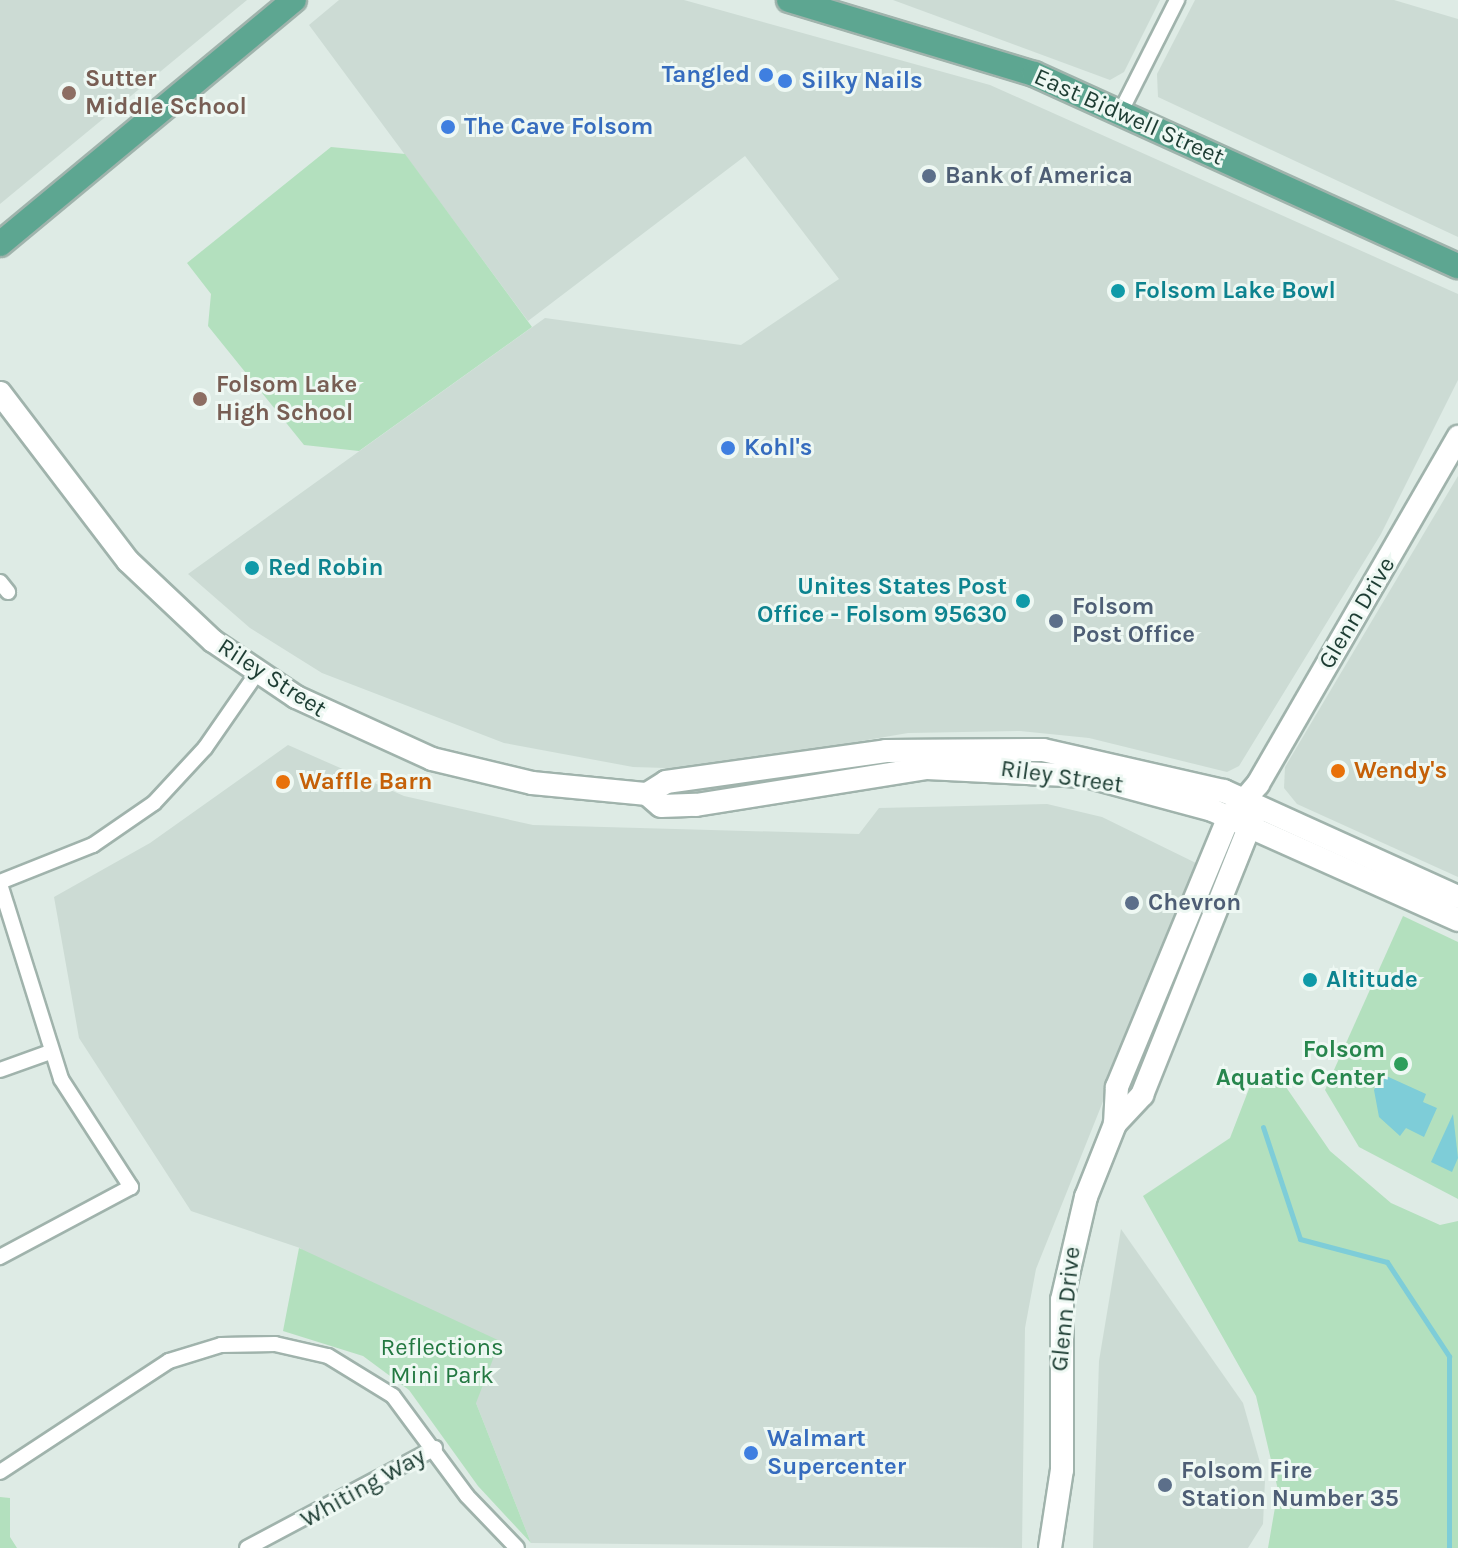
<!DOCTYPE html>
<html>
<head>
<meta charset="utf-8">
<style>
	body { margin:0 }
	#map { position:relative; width:1458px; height:1548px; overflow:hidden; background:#deebe5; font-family:Karla,sans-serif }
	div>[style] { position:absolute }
	.built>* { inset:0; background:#ccdbd4 }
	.green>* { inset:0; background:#b3e0be }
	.water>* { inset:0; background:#7ecdd8 }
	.stream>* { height:5px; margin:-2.5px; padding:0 2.5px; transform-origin:2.5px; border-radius:2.5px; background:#7ecdd8 }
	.roads { filter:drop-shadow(2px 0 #a0b3ac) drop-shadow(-2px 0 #a0b3ac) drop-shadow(0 2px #a0b3ac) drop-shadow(0 -2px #a0b3ac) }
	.street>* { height:14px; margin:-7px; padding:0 7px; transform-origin:7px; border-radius:7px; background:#fff }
	.secondary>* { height:22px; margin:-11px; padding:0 11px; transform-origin:11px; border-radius:11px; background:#fff }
	.primary>* { height:24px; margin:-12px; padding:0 12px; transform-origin:12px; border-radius:12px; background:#5da691 }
	.dots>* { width:22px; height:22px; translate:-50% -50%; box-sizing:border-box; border:4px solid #eef8f3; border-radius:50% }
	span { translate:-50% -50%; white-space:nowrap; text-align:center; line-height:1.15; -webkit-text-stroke:6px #eef8f3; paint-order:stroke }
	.shop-label { font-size:24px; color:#366cbe; font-weight:700 }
	.right { translate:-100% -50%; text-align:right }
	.left { translate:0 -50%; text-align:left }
	.education-label { font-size:24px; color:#785e54; font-weight:700 }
	.street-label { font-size:24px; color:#1d3d33 }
	.service-label { font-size:24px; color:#4e5e75; font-weight:700 }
	.culture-label { font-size:24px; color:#0d838f; font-weight:700 }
	.food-label { font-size:24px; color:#c56008; font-weight:700 }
	.leisure-label { font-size:24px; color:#27864d; font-weight:700 }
	.park-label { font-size:24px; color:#237841 }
</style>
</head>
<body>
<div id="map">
	<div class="built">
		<div style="clip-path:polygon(0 0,247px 0,0 204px)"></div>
		<div style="clip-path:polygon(339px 0,684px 0,990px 85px,1458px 294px,1458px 380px,1381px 534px,1239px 766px,1227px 772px,1089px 738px,1020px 731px,908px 733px,698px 769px,633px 767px,504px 743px,322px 673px,250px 628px,188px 574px,545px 318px,741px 345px,839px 279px,745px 156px,528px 321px,309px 25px)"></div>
		<div style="clip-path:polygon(893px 0,1160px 0,1124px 72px,1110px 80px)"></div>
		<div style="clip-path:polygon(1195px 0,1394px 0,1458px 19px,1458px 237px,1158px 97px,1157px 74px)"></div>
		<div style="clip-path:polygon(1458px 476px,1458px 877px,1297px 804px,1284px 788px,1285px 767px)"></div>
		<div style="clip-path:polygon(288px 745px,404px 796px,533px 825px,859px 834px,879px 808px,1047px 804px,1102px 817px,1198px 864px,1036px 1269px,1025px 1328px,1022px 1548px,531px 1543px,476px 1403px,300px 1248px,191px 1211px,79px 1038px,54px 897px,150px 843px)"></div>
		<div style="clip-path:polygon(1121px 1229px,1243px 1403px,1265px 1480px,1263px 1524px,1248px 1548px,1093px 1548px,1099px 1361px)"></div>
	</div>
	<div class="green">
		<div style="clip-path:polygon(331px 147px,405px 154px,532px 327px,359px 451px,304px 445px,208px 326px,211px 294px,187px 263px)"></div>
		<div style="clip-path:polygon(1403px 916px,1458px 942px,1458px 1199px,1359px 1147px,1325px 1090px)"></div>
		<div style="clip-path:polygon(1277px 1074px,1330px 1151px,1391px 1203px,1440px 1225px,1458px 1221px,1458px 1548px,1268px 1548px,1278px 1490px,1256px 1396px,1143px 1196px,1230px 1138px,1252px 1081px)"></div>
		<div style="clip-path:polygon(299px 1248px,500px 1341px,476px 1403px,531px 1543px,478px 1486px,409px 1390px,363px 1356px,283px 1331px)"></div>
		<div style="clip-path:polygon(0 1497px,10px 1498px,10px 1537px,17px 1548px,0 1548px)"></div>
	</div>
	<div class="water">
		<div style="clip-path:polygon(1382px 1074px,1426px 1094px,1423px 1102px,1437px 1108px,1424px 1137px,1406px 1128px,1400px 1136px,1379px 1117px,1374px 1090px)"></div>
		<div style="clip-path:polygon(1453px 1114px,1458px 1158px,1452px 1172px,1431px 1162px)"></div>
	</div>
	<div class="stream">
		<div style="left:1263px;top:1127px;width:118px;rotate:71.7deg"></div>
		<div style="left:1300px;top:1239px;width:90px;rotate:14.8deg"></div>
		<div style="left:1387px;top:1262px;width:113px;rotate:56.6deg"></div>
		<div style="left:1449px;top:1356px;width:192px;rotate:90deg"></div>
	</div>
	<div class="roads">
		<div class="street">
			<div style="left:1120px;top:113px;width:127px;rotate:-63.2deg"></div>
			<div style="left:0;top:582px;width:13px;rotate:51deg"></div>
			<div style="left:0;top:882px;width:100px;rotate:-21.7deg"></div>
			<div style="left:93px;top:845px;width:74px;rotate:-34.5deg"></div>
			<div style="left:154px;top:803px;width:75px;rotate:-47.2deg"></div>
			<div style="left:205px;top:748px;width:91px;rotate:-55.3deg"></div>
			<div style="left:0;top:884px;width:204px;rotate:72.6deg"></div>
			<div style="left:61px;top:1079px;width:129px;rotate:57.1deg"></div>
			<div style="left:131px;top:1187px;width:149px;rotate:151.9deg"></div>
			<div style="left:0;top:1070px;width:53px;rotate:-19.8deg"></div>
			<div style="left:0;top:1472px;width:202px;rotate:-33.3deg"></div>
			<div style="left:169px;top:1361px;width:54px;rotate:-17.1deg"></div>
			<div style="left:221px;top:1345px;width:54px;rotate:-1.1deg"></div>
			<div style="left:275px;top:1344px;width:54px;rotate:12.8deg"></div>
			<div style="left:328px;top:1356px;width:76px;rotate:31.6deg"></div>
			<div style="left:393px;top:1396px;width:124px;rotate:53.5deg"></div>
			<div style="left:467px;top:1496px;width:72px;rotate:46.1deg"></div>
			<div style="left:247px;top:1548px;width:213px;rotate:-28deg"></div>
		</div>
		<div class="secondary">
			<div style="left:0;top:393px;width:211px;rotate:52.7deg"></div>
			<div style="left:128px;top:561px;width:117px;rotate:43.3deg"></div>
			<div style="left:213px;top:641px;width:100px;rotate:34deg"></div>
			<div style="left:296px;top:697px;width:149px;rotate:24.5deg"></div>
			<div style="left:432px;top:759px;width:103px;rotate:13.5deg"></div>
			<div style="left:532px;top:783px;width:116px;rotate:5.5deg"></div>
			<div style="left:647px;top:794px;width:22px;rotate:-32deg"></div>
			<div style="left:666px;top:782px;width:222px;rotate:-8deg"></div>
			<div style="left:886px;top:751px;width:157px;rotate:-0.4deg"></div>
			<div style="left:1043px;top:750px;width:186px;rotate:12.8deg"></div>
			<div style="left:1224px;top:791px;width:257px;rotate:24.4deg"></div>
			<div style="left:647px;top:794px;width:18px;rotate:41deg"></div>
			<div style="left:661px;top:806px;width:35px;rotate:-2deg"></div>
			<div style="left:696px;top:805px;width:234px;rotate:-9.1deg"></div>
			<div style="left:927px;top:768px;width:159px;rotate:2.9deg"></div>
			<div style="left:1086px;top:776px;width:131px;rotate:15.1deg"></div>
			<div style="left:1212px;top:810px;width:269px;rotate:24.1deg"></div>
			<div style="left:1115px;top:1124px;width:40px;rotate:-47deg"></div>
			<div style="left:1142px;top:1095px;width:298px;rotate:-68.2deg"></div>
			<div style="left:1050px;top:1548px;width:79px;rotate:-81.3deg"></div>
			<div style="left:1062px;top:1470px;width:170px;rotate:-90deg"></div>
			<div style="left:1062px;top:1300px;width:106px;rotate:-76.9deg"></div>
			<div style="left:1086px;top:1197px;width:79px;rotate:-68.3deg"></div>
			<div style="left:1115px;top:1124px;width:37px;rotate:-87deg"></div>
			<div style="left:1117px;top:1087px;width:290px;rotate:-67.5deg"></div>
			<div style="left:1228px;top:819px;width:46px;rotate:-49.4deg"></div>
			<div style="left:1258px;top:784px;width:401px;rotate:-60deg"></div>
		</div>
		<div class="primary">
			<div style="left:789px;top:0;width:256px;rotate:16.8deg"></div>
			<div style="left:1034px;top:74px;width:465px;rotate:24.4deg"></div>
			<div style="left:0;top:244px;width:382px;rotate:-39.7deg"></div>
		</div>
	</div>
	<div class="dots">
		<div style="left:766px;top:75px;background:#3f7fe0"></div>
		<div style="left:785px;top:81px;background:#3f7fe0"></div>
		<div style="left:69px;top:93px;background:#8d6e63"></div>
		<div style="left:448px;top:127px;background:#3f7fe0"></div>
		<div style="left:929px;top:176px;background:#5c6f8a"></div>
		<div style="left:1118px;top:291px;background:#0f9aa8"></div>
		<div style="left:200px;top:399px;background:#8d6e63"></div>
		<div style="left:728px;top:448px;background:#3f7fe0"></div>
		<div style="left:252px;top:568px;background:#0f9aa8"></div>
		<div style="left:1023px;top:601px;background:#0f9aa8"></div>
		<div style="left:1056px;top:621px;background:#5c6f8a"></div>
		<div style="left:1338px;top:771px;background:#e8710a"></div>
		<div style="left:283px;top:782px;background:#e8710a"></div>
		<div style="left:1132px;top:903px;background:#5c6f8a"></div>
		<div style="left:1310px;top:980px;background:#0f9aa8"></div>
		<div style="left:1401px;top:1064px;background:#2e9e5b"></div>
		<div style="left:751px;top:1453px;background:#3f7fe0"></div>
		<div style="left:1165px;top:1485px;background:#5c6f8a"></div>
	</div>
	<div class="shop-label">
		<span class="right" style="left:750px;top:75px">Tangled</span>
		<span class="left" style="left:801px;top:81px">Silky Nails</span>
		<span class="left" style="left:464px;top:127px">The Cave Folsom</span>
		<span class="left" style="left:744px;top:448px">Kohl's</span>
		<span class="left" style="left:767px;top:1453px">Walmart<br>Supercenter</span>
	</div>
	<div class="education-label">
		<span class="left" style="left:85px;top:93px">Sutter<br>Middle School</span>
		<span class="left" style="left:216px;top:399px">Folsom Lake<br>High School</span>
	</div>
	<div class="street-label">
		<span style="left:1129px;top:117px;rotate:24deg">East Bidwell Street</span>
		<span style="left:1357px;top:613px;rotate:-59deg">Glenn Drive</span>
		<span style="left:272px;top:678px;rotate:33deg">Riley Street</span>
		<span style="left:1062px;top:777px;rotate:8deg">Riley Street</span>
		<span style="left:1066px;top:1309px;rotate:-84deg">Glenn Drive</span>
		<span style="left:363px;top:1488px;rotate:-29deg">Whiting Way</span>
	</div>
	<div class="service-label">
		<span class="left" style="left:945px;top:176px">Bank of America</span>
		<span class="left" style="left:1072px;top:621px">Folsom<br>Post Office</span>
		<span class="left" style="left:1148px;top:903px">Chevron</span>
		<span class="left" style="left:1181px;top:1485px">Folsom Fire<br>Station Number 35</span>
	</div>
	<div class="culture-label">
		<span class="left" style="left:1134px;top:291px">Folsom Lake Bowl</span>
		<span class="left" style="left:268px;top:568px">Red Robin</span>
		<span class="right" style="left:1007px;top:601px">Unites States Post<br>Office - Folsom 95630</span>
		<span class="left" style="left:1326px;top:980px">Altitude</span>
	</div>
	<div class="food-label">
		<span class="left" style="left:1354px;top:771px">Wendy's</span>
		<span class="left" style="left:299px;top:782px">Waffle Barn</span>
	</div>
	<div class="leisure-label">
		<span class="right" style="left:1385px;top:1064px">Folsom<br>Aquatic Center</span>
	</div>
	<div class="park-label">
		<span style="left:442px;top:1362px">Reflections<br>Mini Park</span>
	</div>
</div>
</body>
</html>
